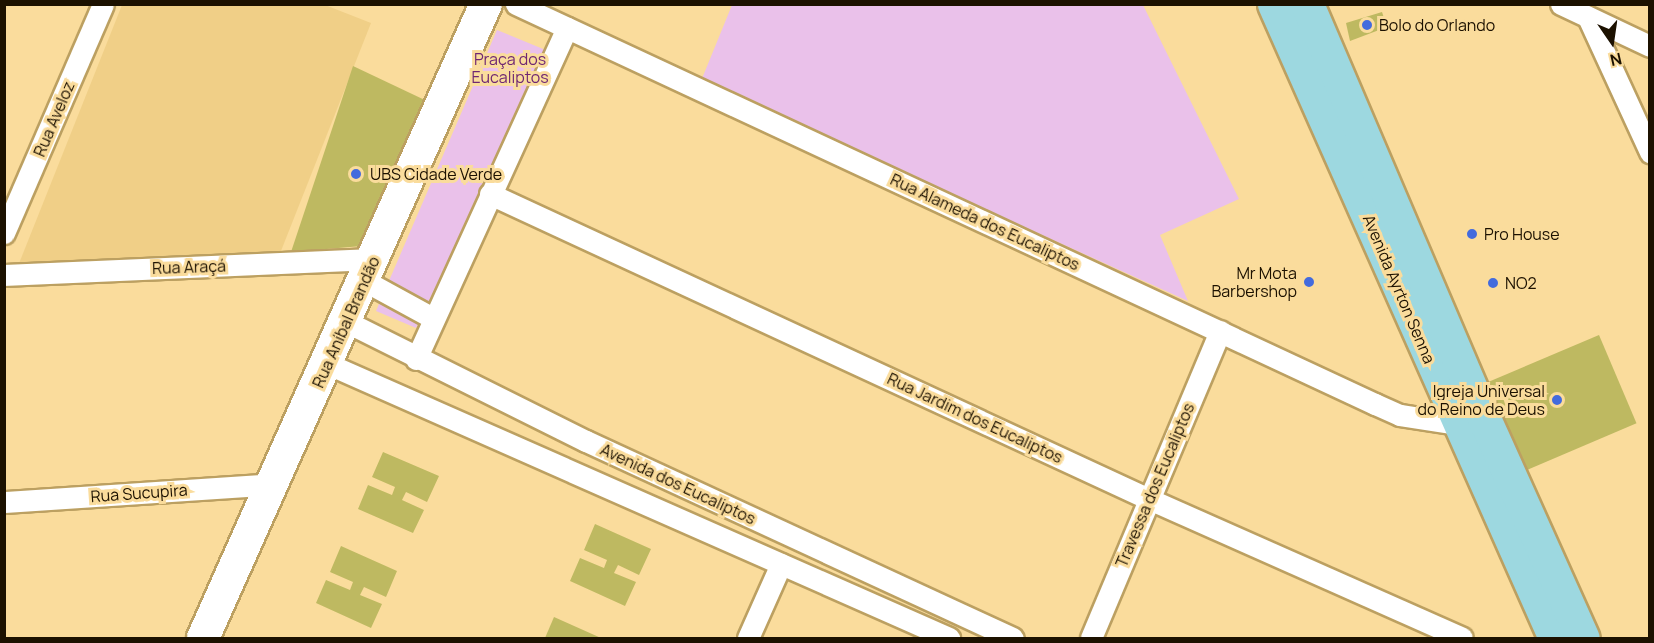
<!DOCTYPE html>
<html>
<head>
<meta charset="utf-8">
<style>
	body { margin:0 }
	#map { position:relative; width:1654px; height:643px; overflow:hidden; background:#fadc9c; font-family:Manrope,sans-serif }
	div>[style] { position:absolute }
	.built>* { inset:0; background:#f0cf87 }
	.green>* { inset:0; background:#eac1ea }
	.building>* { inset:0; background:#beb961; transform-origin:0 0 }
	.roads { filter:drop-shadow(2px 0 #bca061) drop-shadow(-2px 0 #bca061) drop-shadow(0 2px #bca061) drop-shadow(0 -2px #bca061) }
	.street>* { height:21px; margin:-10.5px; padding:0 10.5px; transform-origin:10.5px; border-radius:10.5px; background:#fff }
	.secondary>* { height:32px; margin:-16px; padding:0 16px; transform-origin:16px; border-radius:16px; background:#fff }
	.primary>* { height:33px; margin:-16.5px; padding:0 16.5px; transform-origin:16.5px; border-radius:16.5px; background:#9dd8e0 }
	.dots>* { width:16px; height:16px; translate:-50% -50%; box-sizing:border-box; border:3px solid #fadc9c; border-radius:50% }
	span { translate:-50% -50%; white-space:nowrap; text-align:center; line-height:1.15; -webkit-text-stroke:6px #fadc9c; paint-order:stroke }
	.poi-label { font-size:16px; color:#1c1100 }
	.left { translate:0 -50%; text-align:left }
	.right { translate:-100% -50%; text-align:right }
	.park-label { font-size:16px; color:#6f2772 }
	.street-label { font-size:16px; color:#1c1100 }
	.frame { position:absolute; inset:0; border:6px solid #1c1100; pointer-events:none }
	.north { position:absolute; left:1582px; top:12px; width:60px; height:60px; -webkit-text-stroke:4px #fadc9c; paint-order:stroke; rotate:167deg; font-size:16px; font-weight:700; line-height:24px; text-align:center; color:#1c1100 }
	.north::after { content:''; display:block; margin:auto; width:21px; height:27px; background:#1c1100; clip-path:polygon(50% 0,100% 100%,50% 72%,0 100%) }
</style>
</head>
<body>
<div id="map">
	<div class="built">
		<div style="clip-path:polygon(122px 5px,325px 5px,371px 23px,279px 256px,16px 271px)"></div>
	</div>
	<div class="green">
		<div style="clip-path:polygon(732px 5px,1143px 5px,1239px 199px,1160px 235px,1188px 301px,701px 81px)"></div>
		<div style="clip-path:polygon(497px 30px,548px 51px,416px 328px,376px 311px)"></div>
	</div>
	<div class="building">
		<div style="clip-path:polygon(1382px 12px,1387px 27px,1350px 41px,1346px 23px)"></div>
		<div style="clip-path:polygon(353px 66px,429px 102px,362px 246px,291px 252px)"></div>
		<div style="left:1599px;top:335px;width:96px;height:130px;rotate:67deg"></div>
		<div style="clip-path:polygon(383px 452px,439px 476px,427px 502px,406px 492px,402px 500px,424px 510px,413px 533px,358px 509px,368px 485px,392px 495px,395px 487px,372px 477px)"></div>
		<div style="clip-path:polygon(595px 524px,651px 549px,639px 575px,618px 565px,614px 573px,636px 582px,625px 606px,570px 581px,580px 558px,604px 568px,607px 560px,584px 550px)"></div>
		<div style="clip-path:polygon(341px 546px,397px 571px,386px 597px,364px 587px,360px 595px,382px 604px,371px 628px,316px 603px,326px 580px,350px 590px,353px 582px,330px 572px)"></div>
		<div style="clip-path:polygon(554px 617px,601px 638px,545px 638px)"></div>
	</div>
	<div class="roads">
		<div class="street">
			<div style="left:516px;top:4px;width:948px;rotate:24.97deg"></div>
			<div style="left:1375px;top:404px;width:27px;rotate:24deg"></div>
			<div style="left:1400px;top:415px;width:59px;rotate:8.8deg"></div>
			<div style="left:1561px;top:4px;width:98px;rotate:25.3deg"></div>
			<div style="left:1588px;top:17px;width:149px;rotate:65.3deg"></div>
			<div style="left:490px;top:194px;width:726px;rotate:24.84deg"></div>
			<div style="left:1149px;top:499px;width:342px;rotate:23.9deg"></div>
			<div style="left:4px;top:233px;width:249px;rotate:-66.6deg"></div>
			<div style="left:4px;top:275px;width:370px;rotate:-2.5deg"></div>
			<div style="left:365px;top:281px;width:77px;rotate:28.6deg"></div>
			<div style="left:347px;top:322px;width:267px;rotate:26.5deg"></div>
			<div style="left:586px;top:441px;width:470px;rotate:24.8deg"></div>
			<div style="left:416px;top:359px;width:364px;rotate:-65.5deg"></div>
			<div style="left:328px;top:364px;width:679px;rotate:23.81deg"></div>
			<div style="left:4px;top:502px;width:270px;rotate:-3.8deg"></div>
			<div style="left:748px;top:638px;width:81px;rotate:-66deg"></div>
			<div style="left:1091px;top:638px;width:333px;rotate:-67.2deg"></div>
		</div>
		<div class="secondary">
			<div style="left:203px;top:638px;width:694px;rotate:-65.95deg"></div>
		</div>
		<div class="primary">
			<div style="left:1274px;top:4px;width:693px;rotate:66.1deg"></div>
			<div style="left:1307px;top:4px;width:448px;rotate:66.9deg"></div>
			<div style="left:1483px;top:416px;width:243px;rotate:65.8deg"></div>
		</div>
	</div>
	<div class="dots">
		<div style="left:1367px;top:25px;background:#436bdd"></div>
		<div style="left:356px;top:174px;background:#436bdd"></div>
		<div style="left:1472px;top:234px;background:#436bdd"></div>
		<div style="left:1309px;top:282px;background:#436bdd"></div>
		<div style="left:1493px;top:283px;background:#436bdd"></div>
		<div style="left:1557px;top:400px;background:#436bdd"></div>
	</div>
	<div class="poi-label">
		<span class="left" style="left:1379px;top:25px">Bolo do Orlando</span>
		<span class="left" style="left:370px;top:174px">UBS Cidade Verde</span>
		<span class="left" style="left:1484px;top:234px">Pro House</span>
		<span class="right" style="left:1297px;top:282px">Mr Mota<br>Barbershop</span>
		<span class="left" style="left:1505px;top:283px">NO2</span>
		<span class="right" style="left:1545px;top:400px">Igreja Universal<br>do Reino de Deus</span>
	</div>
	<div class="park-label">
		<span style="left:510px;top:68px">Praça dos<br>Eucaliptos</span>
	</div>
	<div class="street-label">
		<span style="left:54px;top:119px;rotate:-67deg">Rua Aveloz</span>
		<span style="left:985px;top:222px;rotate:25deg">Rua Alameda dos Eucaliptos</span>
		<span style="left:189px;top:267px;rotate:-2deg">Rua Araçá</span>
		<span style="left:1399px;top:289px;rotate:67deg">Avenida Ayrton Senna</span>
		<span style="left:346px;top:322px;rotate:-66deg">Rua Aníbal Brandão</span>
		<span style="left:975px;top:418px;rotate:25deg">Rua Jardim dos Eucaliptos</span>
		<span style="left:678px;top:484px;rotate:25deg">Avenida dos Eucaliptos</span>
		<span style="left:1155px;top:485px;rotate:-67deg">Travessa dos Eucaliptos</span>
		<span style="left:139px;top:493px;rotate:-4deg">Rua Sucupira</span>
	</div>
	<div class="frame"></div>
	<div class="north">N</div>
</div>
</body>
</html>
